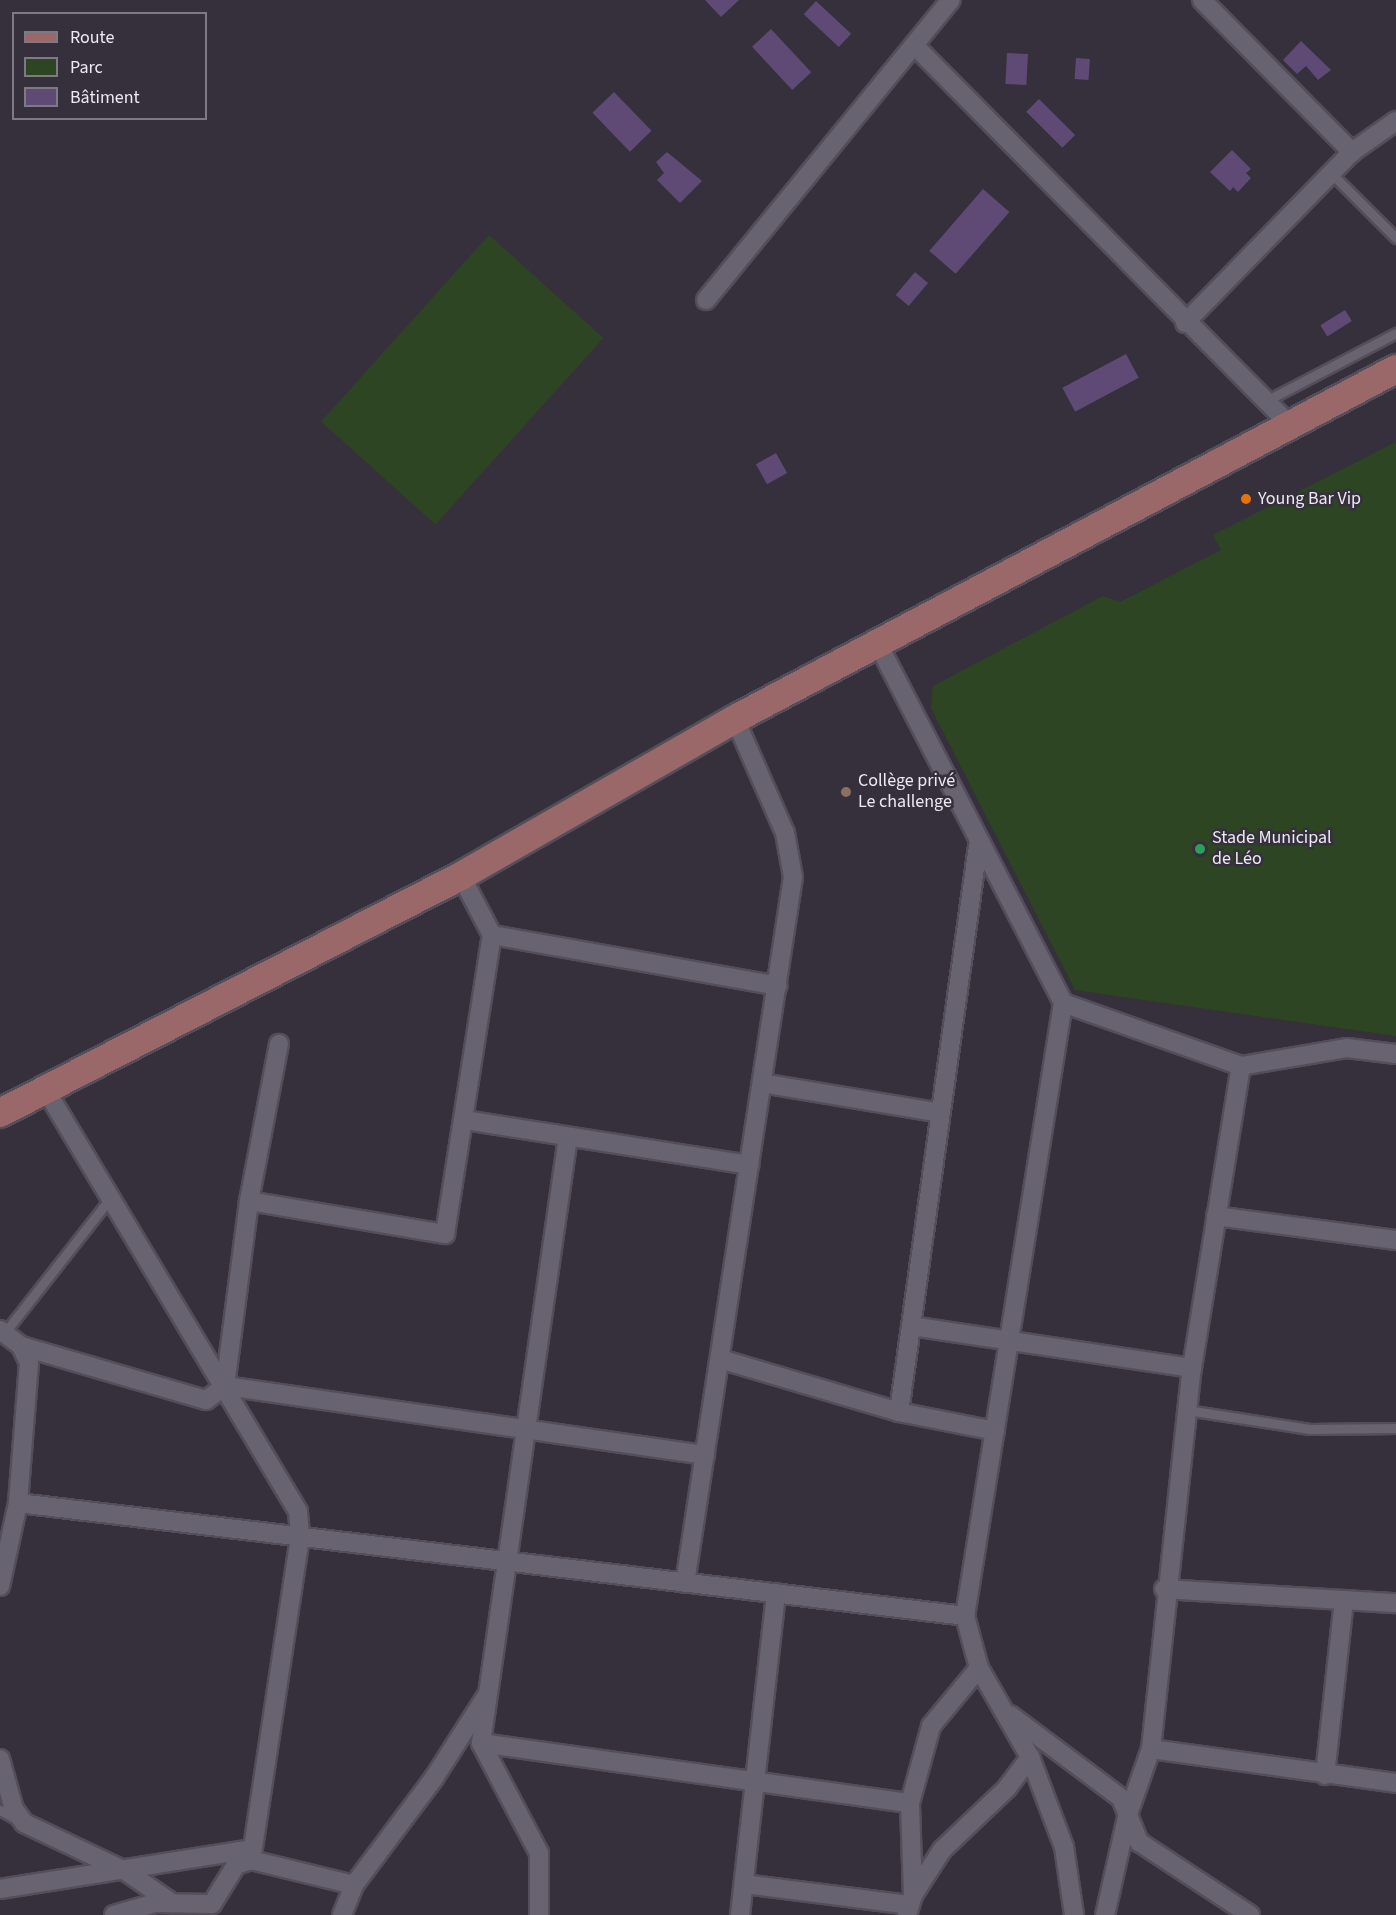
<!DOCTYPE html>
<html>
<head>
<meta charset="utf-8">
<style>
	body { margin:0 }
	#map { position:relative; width:1396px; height:1915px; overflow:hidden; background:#35303c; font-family:"Source Sans 3",sans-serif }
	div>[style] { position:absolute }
	.green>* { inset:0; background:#2e4524; transform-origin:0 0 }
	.building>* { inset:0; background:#5f4975; transform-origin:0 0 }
	.roads { filter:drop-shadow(2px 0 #534e59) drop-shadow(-2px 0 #534e59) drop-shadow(0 2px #534e59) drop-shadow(0 -2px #534e59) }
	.lane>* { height:9px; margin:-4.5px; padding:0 4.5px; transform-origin:4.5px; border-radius:4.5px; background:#686370 }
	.street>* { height:18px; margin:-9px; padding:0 9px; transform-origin:9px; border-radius:9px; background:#686370 }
	.primary>* { height:28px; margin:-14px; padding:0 14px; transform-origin:14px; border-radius:14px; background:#9a6869 }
	.dots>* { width:16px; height:16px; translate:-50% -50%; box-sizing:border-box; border:3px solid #35303c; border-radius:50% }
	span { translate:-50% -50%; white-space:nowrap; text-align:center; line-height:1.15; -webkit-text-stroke:5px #35303c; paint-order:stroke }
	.poi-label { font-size:18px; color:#ece9f1 }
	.left { translate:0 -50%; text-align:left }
	.legend { position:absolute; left:12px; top:12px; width:195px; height:108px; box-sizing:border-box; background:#35303c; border:2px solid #7e7a84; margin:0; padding:8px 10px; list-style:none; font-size:18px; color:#ece9f1 }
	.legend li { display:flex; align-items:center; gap:12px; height:30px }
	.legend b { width:30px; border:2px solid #7e7a84 }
</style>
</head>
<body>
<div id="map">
	<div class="green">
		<div style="left:489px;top:235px;width:154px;height:251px;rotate:42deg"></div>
		<div style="clip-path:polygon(1396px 442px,1396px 1036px,1075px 990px,931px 708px,933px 686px,1103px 596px,1120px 602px,1221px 550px,1213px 535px)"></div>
	</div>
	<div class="building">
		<div style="clip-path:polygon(705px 0,739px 0,721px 17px)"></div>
		<div style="left:816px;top:1px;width:48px;height:18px;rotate:43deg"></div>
		<div style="left:771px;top:29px;width:59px;height:26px;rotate:47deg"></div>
		<div style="clip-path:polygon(1301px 41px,1331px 70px,1318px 80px,1306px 66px,1297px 74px,1283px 60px)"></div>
		<div style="left:1007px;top:53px;width:21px;height:31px;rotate:3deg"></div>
		<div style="left:1076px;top:58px;width:14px;height:21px;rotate:4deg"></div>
		<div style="left:614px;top:92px;width:54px;height:30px;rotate:46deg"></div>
		<div style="left:1039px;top:99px;width:51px;height:18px;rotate:45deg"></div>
		<div style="clip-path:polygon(1232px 150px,1251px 169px,1246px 173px,1251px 178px,1238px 192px,1233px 187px,1230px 191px,1210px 172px)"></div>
		<div style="clip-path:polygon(667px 152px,702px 181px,680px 203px,657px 180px,664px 173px,656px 162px)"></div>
		<div style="left:983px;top:189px;width:35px;height:82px;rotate:41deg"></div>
		<div style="left:915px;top:272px;width:17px;height:30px;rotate:40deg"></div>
		<div style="left:1345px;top:310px;width:13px;height:29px;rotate:58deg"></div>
		<div style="left:1126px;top:354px;width:27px;height:72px;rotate:62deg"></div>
		<div style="left:776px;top:453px;width:23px;height:23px;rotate:61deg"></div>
	</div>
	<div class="roads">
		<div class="lane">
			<div style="left:1331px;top:173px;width:92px;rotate:45deg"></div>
			<div style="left:1266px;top:401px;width:147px;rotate:-27.6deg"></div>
			<div style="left:6px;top:1331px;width:170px;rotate:-51.9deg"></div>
			<div style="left:1187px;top:1410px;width:124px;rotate:8.8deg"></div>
			<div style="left:1310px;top:1429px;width:86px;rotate:-0.7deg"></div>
			<div style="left:0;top:1810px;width:18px;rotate:29deg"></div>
		</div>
		<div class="street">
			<div style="left:1202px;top:0;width:214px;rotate:45.4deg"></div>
			<div style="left:914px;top:45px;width:536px;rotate:45.3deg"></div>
			<div style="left:706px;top:300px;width:387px;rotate:-50.8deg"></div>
			<div style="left:1185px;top:323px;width:239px;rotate:-45.7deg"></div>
			<div style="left:1352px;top:152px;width:54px;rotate:-35.2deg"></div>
			<div style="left:878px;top:644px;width:404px;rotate:62.7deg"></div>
			<div style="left:1063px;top:1003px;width:621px;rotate:99.08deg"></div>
			<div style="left:965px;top:1616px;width:54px;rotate:74.9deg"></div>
			<div style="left:979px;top:1668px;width:103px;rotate:60.2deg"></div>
			<div style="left:1030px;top:1757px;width:96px;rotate:69.3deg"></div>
			<div style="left:1064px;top:1847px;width:69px;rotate:81.6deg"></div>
			<div style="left:492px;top:935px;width:290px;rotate:10.1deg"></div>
			<div style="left:1063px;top:1003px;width:189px;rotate:19.5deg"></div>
			<div style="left:1241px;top:1066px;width:108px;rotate:-9.6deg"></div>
			<div style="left:1347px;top:1048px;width:49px;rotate:7deg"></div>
			<div style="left:762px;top:1083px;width:181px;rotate:9.5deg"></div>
			<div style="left:44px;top:1087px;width:495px;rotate:59.1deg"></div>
			<div style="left:298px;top:1512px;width:25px;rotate:85deg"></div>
			<div style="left:300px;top:1537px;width:327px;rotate:98.6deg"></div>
			<div style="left:465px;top:1120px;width:288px;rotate:9deg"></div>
			<div style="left:249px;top:1201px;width:199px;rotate:9.6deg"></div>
			<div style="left:445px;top:1234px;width:303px;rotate:-81.1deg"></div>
			<div style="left:492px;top:935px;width:67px;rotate:-117.7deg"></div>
			<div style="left:1216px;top:1216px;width:182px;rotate:7.6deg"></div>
			<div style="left:911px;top:1326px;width:284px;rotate:8.5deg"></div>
			<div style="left:0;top:1330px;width:26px;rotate:37deg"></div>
			<div style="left:21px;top:1346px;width:19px;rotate:65deg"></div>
			<div style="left:29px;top:1363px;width:140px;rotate:94.5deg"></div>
			<div style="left:18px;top:1503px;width:85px;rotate:102.2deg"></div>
			<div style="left:21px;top:1346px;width:193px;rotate:16.3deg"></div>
			<div style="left:206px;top:1400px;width:24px;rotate:-36deg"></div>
			<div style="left:225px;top:1386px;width:485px;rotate:8.2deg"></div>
			<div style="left:720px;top:1359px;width:187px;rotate:16.5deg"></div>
			<div style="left:899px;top:1412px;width:98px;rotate:11.2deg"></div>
			<div style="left:225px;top:1386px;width:187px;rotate:-82.6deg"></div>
			<div style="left:249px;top:1201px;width:160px;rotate:-79.2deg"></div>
			<div style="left:899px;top:1412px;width:571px;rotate:-82.05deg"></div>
			<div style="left:18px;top:1503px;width:954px;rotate:6.8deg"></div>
			<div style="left:685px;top:1583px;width:714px;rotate:-81.3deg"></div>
			<div style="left:793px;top:877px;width:45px;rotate:-100.3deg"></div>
			<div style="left:785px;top:833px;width:124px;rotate:-113.7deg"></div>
			<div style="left:1164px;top:1589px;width:232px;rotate:3.5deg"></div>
			<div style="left:1010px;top:1715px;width:139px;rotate:36.8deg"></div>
			<div style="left:1121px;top:1798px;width:48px;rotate:67.8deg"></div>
			<div style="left:1139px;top:1842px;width:133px;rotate:33.3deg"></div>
			<div style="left:481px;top:1743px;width:433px;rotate:8deg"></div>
			<div style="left:1151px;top:1749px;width:247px;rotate:7.9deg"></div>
			<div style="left:0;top:1759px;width:52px;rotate:74.4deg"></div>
			<div style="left:14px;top:1809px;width:17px;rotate:54deg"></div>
			<div style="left:24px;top:1823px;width:114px;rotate:25.4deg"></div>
			<div style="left:127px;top:1872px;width:55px;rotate:34.6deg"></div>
			<div style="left:1325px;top:1775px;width:176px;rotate:-83.8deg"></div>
			<div style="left:744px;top:1884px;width:167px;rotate:7.2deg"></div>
			<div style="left:0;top:1889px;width:256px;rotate:-9deg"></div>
			<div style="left:913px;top:1895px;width:92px;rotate:-91.9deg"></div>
			<div style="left:910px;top:1803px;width:80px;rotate:-74.7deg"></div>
			<div style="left:931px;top:1726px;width:75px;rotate:-50.4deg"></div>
			<div style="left:114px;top:1915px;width:43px;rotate:-16.3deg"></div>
			<div style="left:155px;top:1903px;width:57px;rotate:1deg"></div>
			<div style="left:212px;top:1904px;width:46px;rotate:-58.4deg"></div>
			<div style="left:236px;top:1865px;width:16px;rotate:-18deg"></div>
			<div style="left:251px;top:1860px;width:106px;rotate:13.6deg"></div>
			<div style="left:342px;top:1915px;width:32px;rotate:-68deg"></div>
			<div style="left:354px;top:1885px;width:134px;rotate:-53.2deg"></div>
			<div style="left:434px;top:1778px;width:98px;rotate:-57.4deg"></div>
			<div style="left:539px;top:1915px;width:62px;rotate:-90deg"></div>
			<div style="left:539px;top:1853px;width:124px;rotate:-117.8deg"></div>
			<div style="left:481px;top:1743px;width:612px;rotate:-81.83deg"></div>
			<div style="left:740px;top:1915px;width:324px;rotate:-83.6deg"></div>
			<div style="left:907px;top:1915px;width:21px;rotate:-73deg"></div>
			<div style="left:913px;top:1895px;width:54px;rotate:-57.2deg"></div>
			<div style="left:942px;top:1850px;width:90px;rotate:-43.6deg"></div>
			<div style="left:1007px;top:1788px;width:39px;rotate:-53deg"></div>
			<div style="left:1105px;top:1915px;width:100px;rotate:-77.3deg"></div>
			<div style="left:1127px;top:1817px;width:72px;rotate:-70.6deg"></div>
			<div style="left:1151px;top:1749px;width:383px;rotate:-83.9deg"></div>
			<div style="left:1192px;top:1368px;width:306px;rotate:-80.8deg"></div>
		</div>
		<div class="primary">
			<div style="left:0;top:1113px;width:518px;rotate:-27.21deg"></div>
			<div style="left:461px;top:876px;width:316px;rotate:-29.8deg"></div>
			<div style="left:735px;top:719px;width:748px;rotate:-27.9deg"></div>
		</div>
	</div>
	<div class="dots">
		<div style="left:1246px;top:499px;background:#e8710a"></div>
		<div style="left:846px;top:792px;background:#8d6e63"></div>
		<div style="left:1200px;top:849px;background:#2e9e5b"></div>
	</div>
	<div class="poi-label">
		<span class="left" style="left:1258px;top:499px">Young Bar Vip</span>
		<span class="left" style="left:858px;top:792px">Collège privé<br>Le challenge</span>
		<span class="left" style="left:1212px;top:849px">Stade Municipal<br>de Léo</span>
	</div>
	<ul class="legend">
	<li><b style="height:8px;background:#9a6869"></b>Route</li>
	<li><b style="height:16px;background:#2e4524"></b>Parc</li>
	<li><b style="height:16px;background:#5f4975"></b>Bâtiment</li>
	</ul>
</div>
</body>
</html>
